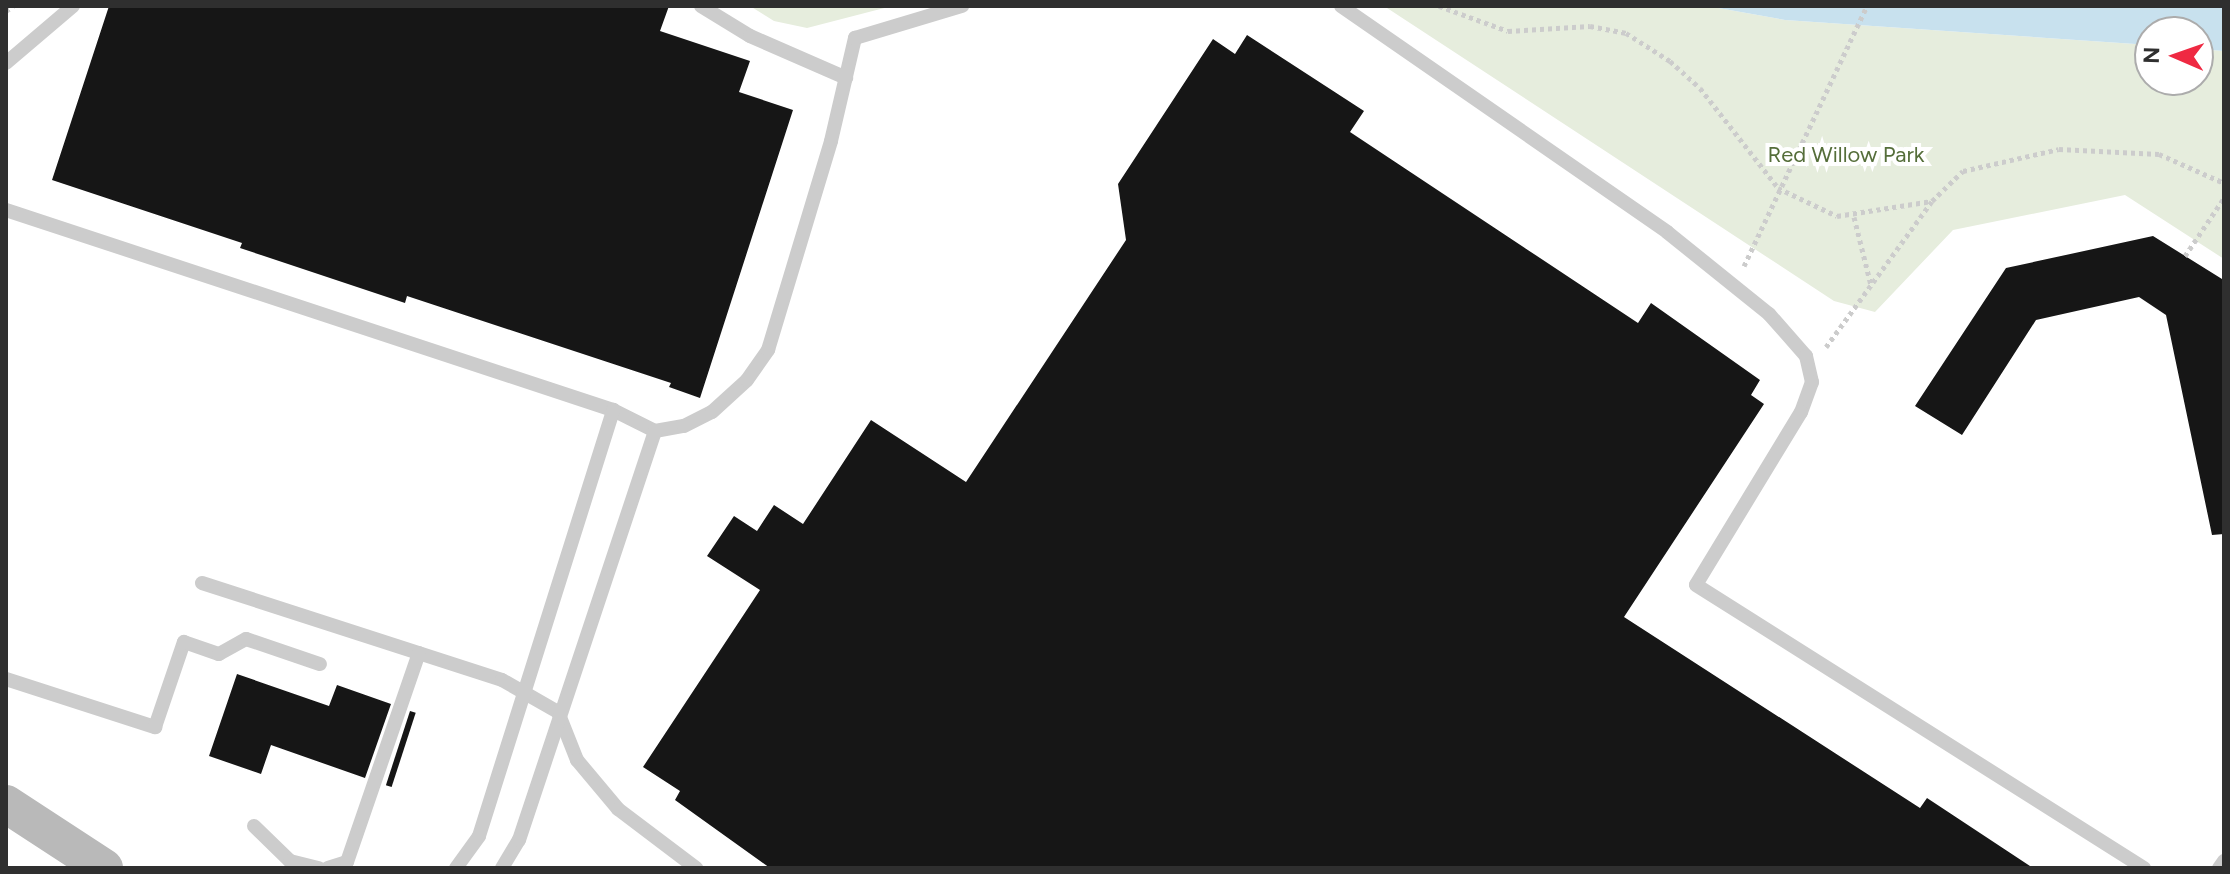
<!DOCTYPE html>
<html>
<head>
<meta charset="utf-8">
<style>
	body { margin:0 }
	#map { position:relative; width:2230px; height:874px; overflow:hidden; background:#fff; font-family:Figtree,sans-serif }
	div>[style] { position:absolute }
	.green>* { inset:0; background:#e6eddd }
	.water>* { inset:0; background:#c8e1ee }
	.building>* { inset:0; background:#161616; transform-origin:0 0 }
	.path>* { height:5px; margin-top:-2.5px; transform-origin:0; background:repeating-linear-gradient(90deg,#ccc 0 4px,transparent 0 8px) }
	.lane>* { height:14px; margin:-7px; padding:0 7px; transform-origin:7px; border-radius:7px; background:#ccc }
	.secondary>* { height:38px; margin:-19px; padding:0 19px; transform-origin:19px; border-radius:19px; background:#b9b9b9 }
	span { translate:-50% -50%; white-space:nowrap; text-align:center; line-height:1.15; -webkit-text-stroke:8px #fff; paint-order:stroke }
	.park-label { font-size:22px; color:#556e3a }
	.frame { position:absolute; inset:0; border:8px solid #2f2f2f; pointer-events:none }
	.north { position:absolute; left:2134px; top:16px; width:80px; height:80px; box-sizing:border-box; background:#fff; border:2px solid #acacac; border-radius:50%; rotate:272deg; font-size:22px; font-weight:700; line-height:32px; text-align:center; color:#2f2f2f }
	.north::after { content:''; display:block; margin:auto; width:28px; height:36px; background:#ef2942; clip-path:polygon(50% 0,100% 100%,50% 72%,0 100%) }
</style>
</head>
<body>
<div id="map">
	<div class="green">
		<div style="clip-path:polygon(750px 6px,892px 6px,807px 28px,774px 21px)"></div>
		<div style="clip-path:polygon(1384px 6px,1707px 6px,1785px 20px,2150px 45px,2150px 80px,2198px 80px,2198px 49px,2224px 51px,2224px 259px,2125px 195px,1953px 230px,1875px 312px,1834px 301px)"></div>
	</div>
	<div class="water">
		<div style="clip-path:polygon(1707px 6px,2224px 6px,2224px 51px,2198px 49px,2198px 32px,2150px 32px,2150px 45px,1785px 20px)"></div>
	</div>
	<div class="building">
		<div style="clip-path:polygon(109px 6px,669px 6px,660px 31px,750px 61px,739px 92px,793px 110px,700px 398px,669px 387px,671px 383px,407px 296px,405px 303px,240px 248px,242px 243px,52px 180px)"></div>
		<div style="clip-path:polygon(1247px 35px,1364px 111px,1350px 132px,1638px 323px,1651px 303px,1760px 380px,1751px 395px,1764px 404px,1624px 617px,1920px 808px,1927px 798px,2033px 868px,770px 868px,675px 800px,680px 791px,643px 767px,760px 590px,707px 556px,734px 516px,757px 531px,774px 505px,803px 524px,871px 420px,966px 482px,1126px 240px,1118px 184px,1213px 39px,1235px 54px)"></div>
		<div style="clip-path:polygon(2153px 236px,2222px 279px,2224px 534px,2212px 535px,2166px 315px,2139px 297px,2036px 320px,1962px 435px,1915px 406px,2006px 268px)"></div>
		<div style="clip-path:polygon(237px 674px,329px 706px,337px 685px,391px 704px,365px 778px,271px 745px,261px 774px,209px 756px)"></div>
		<div style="left:410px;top:711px;width:6px;height:78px;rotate:18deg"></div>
	</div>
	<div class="path">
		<div style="left:1439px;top:6px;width:73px;rotate:19.9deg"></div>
		<div style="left:1508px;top:31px;width:82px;rotate:-3.5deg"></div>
		<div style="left:1590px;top:26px;width:37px;rotate:11deg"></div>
		<div style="left:1626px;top:33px;width:52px;rotate:32.5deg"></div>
		<div style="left:1670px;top:61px;width:40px;rotate:42deg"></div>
		<div style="left:1700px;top:88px;width:127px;rotate:52deg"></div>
		<div style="left:1778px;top:188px;width:65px;rotate:25.4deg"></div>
		<div style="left:1837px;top:216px;width:96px;rotate:-9deg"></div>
		<div style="left:1932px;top:201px;width:43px;rotate:-44.1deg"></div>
		<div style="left:1963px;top:171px;width:98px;rotate:-12.9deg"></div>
		<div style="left:2059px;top:149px;width:100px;rotate:2.9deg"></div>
		<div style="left:2159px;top:154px;width:71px;rotate:24deg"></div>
		<div style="left:6px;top:11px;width:9px;rotate:-36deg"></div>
		<div style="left:1854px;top:217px;width:70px;rotate:76deg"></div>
		<div style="left:2185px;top:256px;width:70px;rotate:-56.1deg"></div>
		<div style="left:1744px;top:266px;width:288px;rotate:-64.7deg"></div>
		<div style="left:1826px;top:347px;width:180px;rotate:-54deg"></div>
	</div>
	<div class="lane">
		<div style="left:701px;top:6px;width:57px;rotate:31.5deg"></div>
		<div style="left:750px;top:36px;width:105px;rotate:23.6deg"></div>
		<div style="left:1341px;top:6px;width:397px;rotate:34.7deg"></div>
		<div style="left:1667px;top:232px;width:131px;rotate:38.8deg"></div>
		<div style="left:1769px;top:314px;width:56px;rotate:48.6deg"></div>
		<div style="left:1806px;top:356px;width:27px;rotate:77deg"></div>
		<div style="left:1812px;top:382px;width:32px;rotate:110deg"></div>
		<div style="left:1801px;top:412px;width:202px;rotate:121.3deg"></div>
		<div style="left:1696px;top:585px;width:530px;rotate:32.28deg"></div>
		<div style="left:6px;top:63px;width:88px;rotate:-40.4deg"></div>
		<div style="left:6px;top:210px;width:639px;rotate:18.24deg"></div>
		<div style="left:613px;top:410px;width:47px;rotate:26.6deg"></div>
		<div style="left:655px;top:431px;width:29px;rotate:-10deg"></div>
		<div style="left:684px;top:426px;width:31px;rotate:-27deg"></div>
		<div style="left:712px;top:412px;width:47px;rotate:-42.4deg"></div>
		<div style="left:747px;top:380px;width:37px;rotate:-55deg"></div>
		<div style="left:768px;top:350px;width:218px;rotate:-73.2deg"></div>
		<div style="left:831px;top:141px;width:106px;rotate:-76.9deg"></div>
		<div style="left:855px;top:38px;width:112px;rotate:-16.7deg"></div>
		<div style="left:202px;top:583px;width:315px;rotate:17.9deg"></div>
		<div style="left:502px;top:680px;width:64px;rotate:29.7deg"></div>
		<div style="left:558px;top:712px;width:52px;rotate:68.4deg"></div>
		<div style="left:577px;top:760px;width:64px;rotate:50.1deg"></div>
		<div style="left:618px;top:809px;width:98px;rotate:37.1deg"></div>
		<div style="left:6px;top:679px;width:157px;rotate:17.9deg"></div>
		<div style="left:155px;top:727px;width:90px;rotate:-71.2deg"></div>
		<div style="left:184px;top:642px;width:37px;rotate:19deg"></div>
		<div style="left:219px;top:654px;width:31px;rotate:-29deg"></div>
		<div style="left:246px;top:639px;width:78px;rotate:18.7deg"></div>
		<div style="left:254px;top:826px;width:50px;rotate:44.2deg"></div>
		<div style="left:290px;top:861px;width:30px;rotate:14deg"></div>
		<div style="left:328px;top:868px;width:20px;rotate:-18deg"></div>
		<div style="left:347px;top:862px;width:221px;rotate:-71deg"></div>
		<div style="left:456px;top:868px;width:39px;rotate:-54deg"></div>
		<div style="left:479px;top:836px;width:447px;rotate:-72.5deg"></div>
		<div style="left:502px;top:868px;width:33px;rotate:-59deg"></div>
		<div style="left:519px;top:840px;width:431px;rotate:-71.6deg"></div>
		<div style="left:2219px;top:868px;width:9px;rotate:-54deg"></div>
	</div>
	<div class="secondary">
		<div style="left:6px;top:804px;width:117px;rotate:33.1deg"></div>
	</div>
	<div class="park-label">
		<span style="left:1846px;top:155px">Red Willow Park</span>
	</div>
	<div class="frame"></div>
	<div class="north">N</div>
</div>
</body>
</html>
